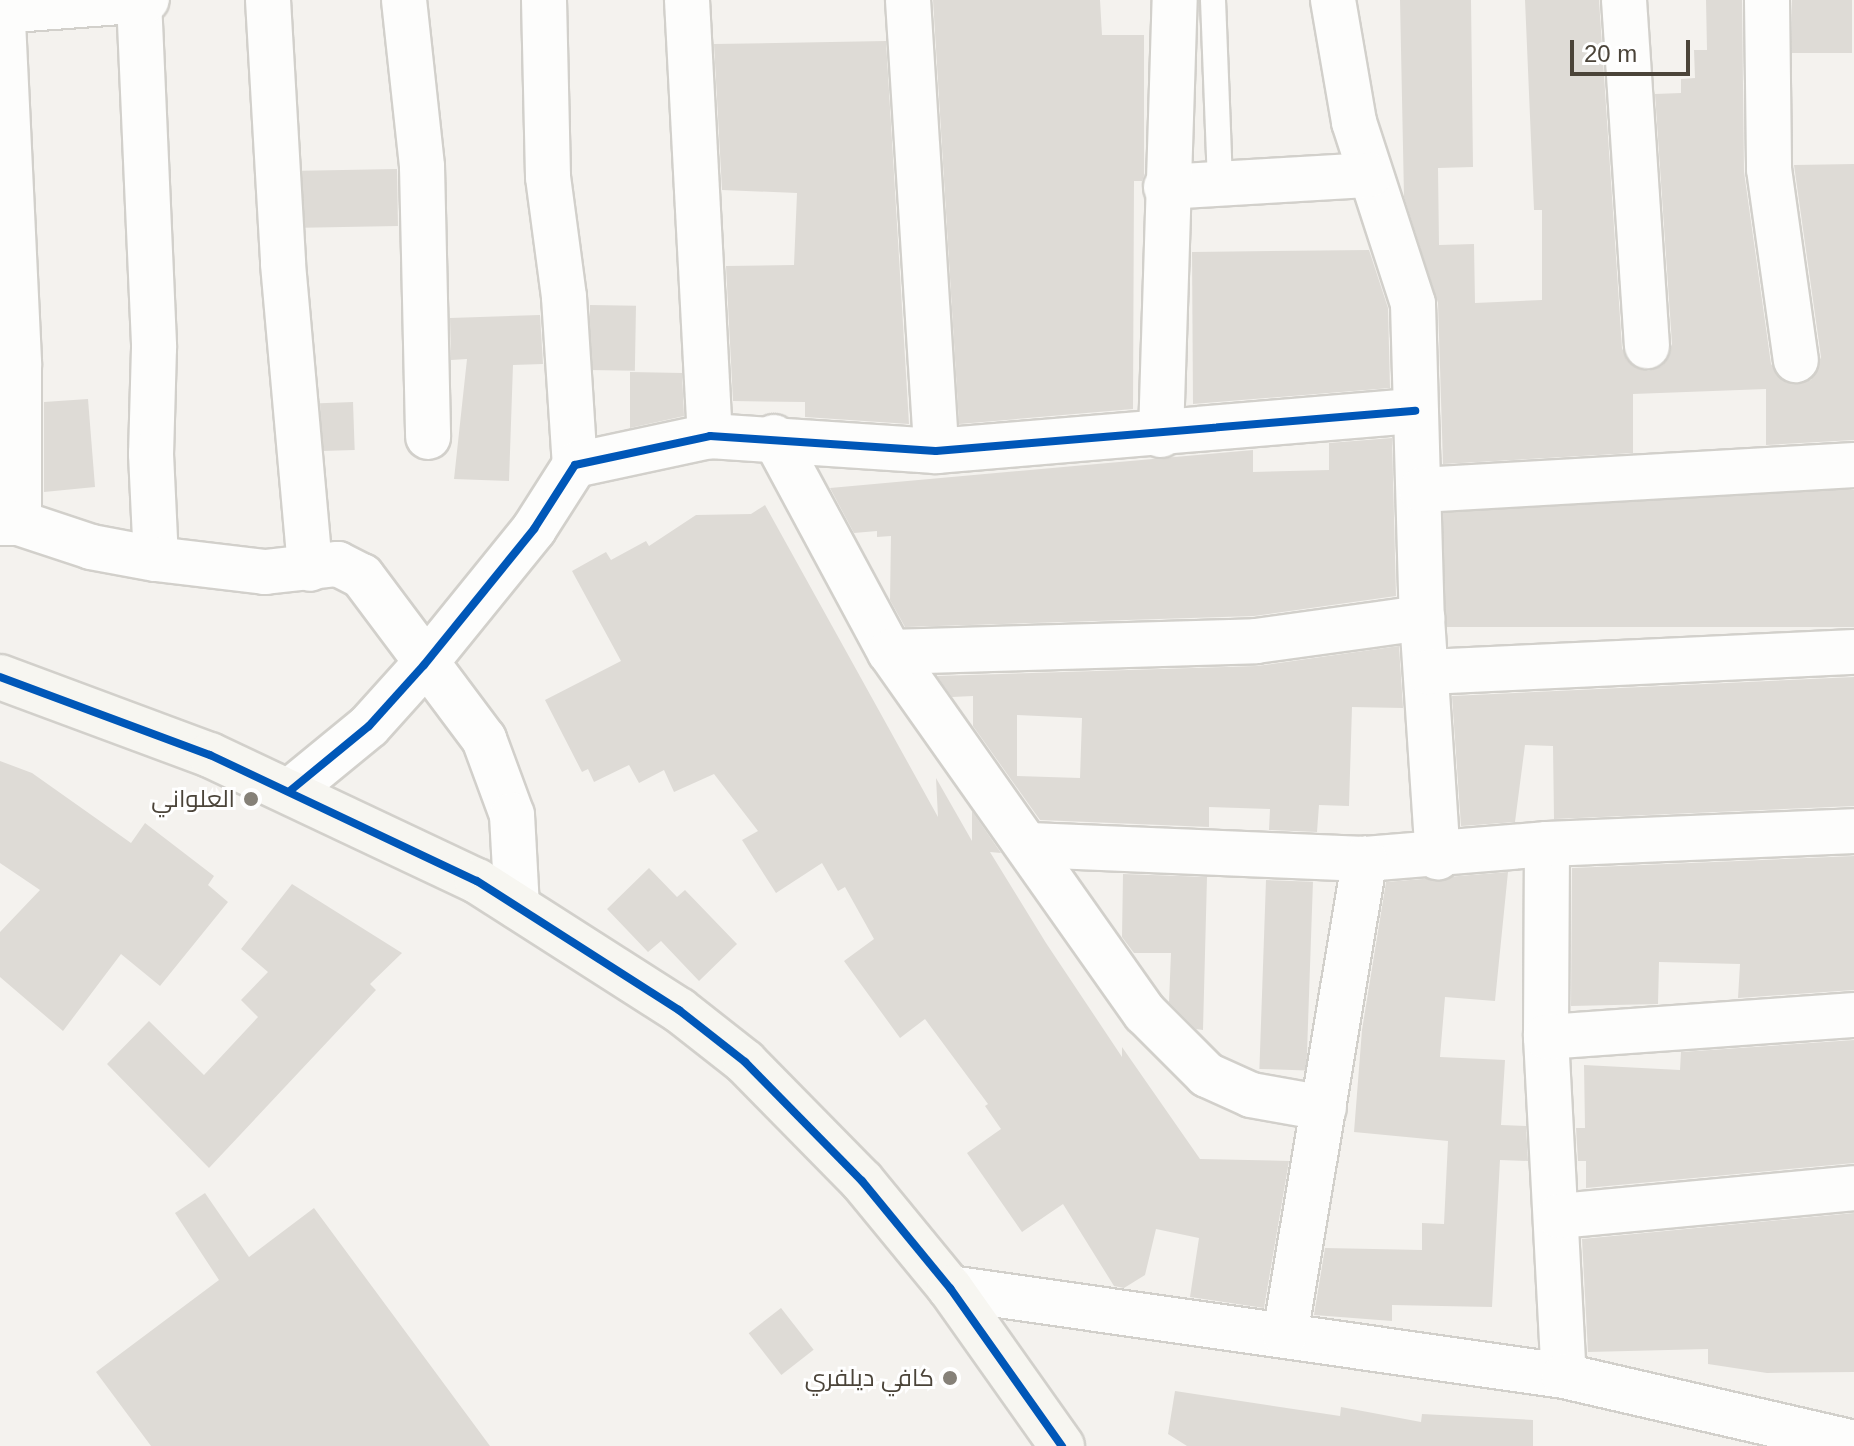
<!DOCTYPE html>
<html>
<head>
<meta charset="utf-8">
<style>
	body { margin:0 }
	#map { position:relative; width:1854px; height:1446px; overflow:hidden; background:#f4f2ee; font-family:Helvetica,Cairo,sans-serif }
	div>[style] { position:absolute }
	.building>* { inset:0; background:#dedbd6; transform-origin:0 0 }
	.roads { filter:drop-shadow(2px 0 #d2d0cb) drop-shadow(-2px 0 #d2d0cb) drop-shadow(0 2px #d2d0cb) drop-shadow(0 -2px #d2d0cb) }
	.lane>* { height:24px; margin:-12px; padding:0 12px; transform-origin:12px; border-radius:12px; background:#fdfdfc }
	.street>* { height:44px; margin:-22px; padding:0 22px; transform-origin:22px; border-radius:22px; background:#fdfdfc }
	.secondary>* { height:44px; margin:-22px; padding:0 22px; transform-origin:22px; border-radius:22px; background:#f7f6f1 }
	.cycleway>* { height:8px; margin:-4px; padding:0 4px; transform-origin:4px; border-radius:4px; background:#0057b8 }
	.dots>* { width:22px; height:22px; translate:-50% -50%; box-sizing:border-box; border:4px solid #fff; border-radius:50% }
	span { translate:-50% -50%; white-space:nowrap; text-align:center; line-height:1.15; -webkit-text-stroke:6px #fff; paint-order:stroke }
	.poi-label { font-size:24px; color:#4b4439 }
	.right { translate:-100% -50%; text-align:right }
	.scale { position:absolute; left:1570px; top:40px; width:120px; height:36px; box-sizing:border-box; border:4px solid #4b4439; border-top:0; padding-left:10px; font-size:24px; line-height:28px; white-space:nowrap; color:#4b4439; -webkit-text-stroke:6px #fff; paint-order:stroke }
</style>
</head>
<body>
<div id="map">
	<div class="building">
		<div style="clip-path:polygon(933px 0,1100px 0,1102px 35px,1144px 35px,1144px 175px,1142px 181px,1134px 181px,1133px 409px,959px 424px)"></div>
		<div style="clip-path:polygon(1400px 0,1471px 0,1473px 167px,1438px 168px,1439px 245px,1474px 244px,1475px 303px,1542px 300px,1542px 210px,1534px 210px,1525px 0,1599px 0,1622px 348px,1627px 360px,1648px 371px,1662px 366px,1672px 344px,1655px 94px,1681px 93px,1681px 79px,1695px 78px,1694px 50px,1707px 50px,1706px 0,1742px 0,1744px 172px,1771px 364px,1787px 383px,1811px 380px,1821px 357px,1794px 165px,1854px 164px,1854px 440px,1766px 445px,1766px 389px,1633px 394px,1633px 453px,1443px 464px,1438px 303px,1404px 197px)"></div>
		<div style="left:1792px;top:0;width:60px;height:53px"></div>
		<div style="clip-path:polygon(886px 41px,909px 424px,805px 417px,805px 402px,733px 401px,726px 266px,794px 265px,797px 193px,722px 190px,714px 44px)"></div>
		<div style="left:397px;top:169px;width:57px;height:95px;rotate:89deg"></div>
		<div style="clip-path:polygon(1369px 250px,1388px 308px,1390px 388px,1193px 404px,1192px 252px)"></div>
		<div style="left:590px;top:305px;width:46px;height:65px;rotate:1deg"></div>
		<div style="clip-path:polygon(540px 315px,543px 364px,513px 365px,509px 481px,454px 479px,467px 359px,451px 360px,450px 318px)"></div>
		<div style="clip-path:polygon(630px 372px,682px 373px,684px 416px,630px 428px)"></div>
		<div style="clip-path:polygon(88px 399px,95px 487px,44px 492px,44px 402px)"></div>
		<div style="left:353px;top:402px;width:48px;height:33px;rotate:88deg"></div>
		<div style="clip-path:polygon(1392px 438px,1396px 596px,1254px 616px,905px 627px,890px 600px,891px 536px,877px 537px,877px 531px,854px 533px,830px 488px,1253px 450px,1253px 472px,1329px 470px,1329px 443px)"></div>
		<div style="left:1854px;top:490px;width:137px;height:411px;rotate:90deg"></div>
		<div style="clip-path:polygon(765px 505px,938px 817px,936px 778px,972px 841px,972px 811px,1001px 853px,990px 852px,1046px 943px,1122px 1057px,1122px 1047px,1200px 1159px,1289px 1161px,1264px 1308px,1190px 1297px,1199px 1238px,1156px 1229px,1145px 1275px,1124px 1288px,1114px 1286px,1063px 1204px,1022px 1232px,967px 1153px,1001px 1129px,985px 1106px,988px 1104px,925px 1019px,900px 1038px,844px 961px,874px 939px,845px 887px,838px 891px,822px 863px,776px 893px,742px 840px,758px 831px,714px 774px,674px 792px,664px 770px,639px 783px,629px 765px,594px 782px,588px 769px,582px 772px,545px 700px,621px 661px,572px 571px,606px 552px,611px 560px,646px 541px,649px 546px,696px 515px,751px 514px)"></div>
		<div style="clip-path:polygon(evenodd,1399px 646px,1403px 708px,1352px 707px,1349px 806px,1319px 805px,1317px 832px,1269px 830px,1270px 809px,1209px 807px,1209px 827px,1040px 820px,973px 726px,973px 696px,952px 697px,937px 676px,1257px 666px,1399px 646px,1017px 715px,1082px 718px,1080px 778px,1017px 776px,1017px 715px)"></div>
		<div style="clip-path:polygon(1854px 677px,1854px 806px,1554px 819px,1553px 746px,1525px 745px,1515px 822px,1461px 826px,1452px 696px)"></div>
		<div style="clip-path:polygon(0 761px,32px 773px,131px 843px,145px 823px,214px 876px,208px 885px,228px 902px,160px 986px,121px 954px,63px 1031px,0 977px,0 932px,40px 890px,0 863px)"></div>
		<div style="clip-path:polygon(1854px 856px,1854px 990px,1738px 998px,1740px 964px,1659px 962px,1658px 1004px,1571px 1006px,1572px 868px)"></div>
		<div style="clip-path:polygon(649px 868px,677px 897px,685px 890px,737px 944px,699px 981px,661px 941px,648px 952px,607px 909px)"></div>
		<div style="clip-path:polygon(1508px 872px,1495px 1001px,1445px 997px,1440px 1057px,1505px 1060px,1501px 1125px,1526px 1126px,1528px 1161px,1500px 1160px,1492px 1307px,1392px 1305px,1392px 1321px,1314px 1315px,1325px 1248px,1422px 1250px,1422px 1223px,1444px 1224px,1448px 1141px,1354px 1132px,1362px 1030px,1386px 882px)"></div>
		<div style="clip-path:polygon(1123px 874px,1207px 877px,1203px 1030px,1196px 1029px,1169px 1002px,1171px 953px,1134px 953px,1122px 937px)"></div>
		<div style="left:1266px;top:880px;width:47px;height:189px;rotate:2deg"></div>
		<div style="clip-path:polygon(292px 884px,402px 953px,370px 984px,376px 990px,209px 1168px,107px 1064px,149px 1021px,204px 1075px,258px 1017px,241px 1000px,268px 972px,241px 949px)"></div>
		<div style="clip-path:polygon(1854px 1040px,1854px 1163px,1586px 1188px,1586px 1161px,1578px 1161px,1576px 1128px,1585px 1128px,1584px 1065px,1680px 1070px,1681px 1052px)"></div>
		<div style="clip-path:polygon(205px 1193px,249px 1257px,314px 1208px,490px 1446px,151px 1446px,96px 1372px,219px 1280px,175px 1213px)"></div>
		<div style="clip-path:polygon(1854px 1213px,1854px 1372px,1767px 1373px,1708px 1364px,1708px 1349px,1588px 1352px,1582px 1239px)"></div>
		<div style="left:781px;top:1308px;width:53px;height:41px;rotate:52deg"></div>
		<div style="clip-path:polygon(1175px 1391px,1340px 1416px,1341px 1407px,1421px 1422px,1422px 1414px,1533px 1420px,1533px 1446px,1187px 1446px,1168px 1434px)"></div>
	</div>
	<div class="roads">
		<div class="lane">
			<div style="left:1213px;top:0;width:184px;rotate:87.8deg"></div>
		</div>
		<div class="street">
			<div style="left:2px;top:0;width:366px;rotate:87.3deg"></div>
			<div style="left:19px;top:366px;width:157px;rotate:90deg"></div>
			<div style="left:139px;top:0;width:348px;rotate:87.5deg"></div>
			<div style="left:154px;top:348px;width:106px;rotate:91.6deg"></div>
			<div style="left:151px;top:454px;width:105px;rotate:87.3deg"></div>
			<div style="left:268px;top:0;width:264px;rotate:86.7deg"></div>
			<div style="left:283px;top:264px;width:306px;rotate:84.9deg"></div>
			<div style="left:404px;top:0;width:168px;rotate:83.8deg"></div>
			<div style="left:422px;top:167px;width:270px;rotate:88.7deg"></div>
			<div style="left:544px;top:0;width:177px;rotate:88.7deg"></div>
			<div style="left:548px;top:177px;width:121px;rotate:82.4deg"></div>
			<div style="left:564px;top:297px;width:168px;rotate:86.3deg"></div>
			<div style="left:687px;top:0;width:437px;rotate:87deg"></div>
			<div style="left:908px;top:0;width:452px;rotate:86.4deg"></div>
			<div style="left:1333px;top:0;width:124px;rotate:80.2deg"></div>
			<div style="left:1354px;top:122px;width:191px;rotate:72deg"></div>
			<div style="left:1413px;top:304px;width:314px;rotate:88.4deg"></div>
			<div style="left:1422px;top:618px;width:240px;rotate:86.2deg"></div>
			<div style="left:1624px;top:0;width:347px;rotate:86.2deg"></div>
			<div style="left:1767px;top:0;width:169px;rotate:89.3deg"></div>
			<div style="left:1769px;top:169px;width:193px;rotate:82deg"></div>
			<div style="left:0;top:11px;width:147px;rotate:-4.3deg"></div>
			<div style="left:1166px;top:187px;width:204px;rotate:-3.4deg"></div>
			<div style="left:1161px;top:435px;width:435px;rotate:-88.2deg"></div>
			<div style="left:774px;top:437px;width:244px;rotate:61.7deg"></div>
			<div style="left:890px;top:652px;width:442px;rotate:54.8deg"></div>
			<div style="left:1145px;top:1013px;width:88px;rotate:45deg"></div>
			<div style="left:1207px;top:1075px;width:48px;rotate:24.4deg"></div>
			<div style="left:1251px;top:1095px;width:74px;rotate:10.1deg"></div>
			<div style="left:1421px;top:490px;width:434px;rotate:-3.3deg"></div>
			<div style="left:0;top:523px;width:19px"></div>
			<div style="left:19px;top:523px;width:76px;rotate:18.4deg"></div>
			<div style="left:91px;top:547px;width:66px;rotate:10.5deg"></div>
			<div style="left:156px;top:559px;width:110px;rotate:6.8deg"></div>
			<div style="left:265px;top:572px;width:73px;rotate:-6.3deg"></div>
			<div style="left:338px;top:564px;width:27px;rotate:27deg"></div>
			<div style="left:362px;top:576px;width:204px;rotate:53.2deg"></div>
			<div style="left:484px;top:739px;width:81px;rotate:69.8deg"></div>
			<div style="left:512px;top:815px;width:91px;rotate:86.9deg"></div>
			<div style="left:890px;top:652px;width:366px;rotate:-1.7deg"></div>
			<div style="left:1256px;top:641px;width:168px;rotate:-7.9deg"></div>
			<div style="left:1428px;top:672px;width:426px;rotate:-2.7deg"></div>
			<div style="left:291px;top:790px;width:101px;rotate:-39.4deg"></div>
			<div style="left:369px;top:726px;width:82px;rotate:-48deg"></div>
			<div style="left:424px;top:665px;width:175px;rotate:-51deg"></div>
			<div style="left:534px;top:529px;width:76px;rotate:-57.4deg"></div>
			<div style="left:575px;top:465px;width:138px;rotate:-12.1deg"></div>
			<div style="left:710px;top:436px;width:226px;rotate:3.8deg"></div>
			<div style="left:936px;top:451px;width:481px;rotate:-4.8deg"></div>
			<div style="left:1547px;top:844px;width:193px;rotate:90.3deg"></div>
			<div style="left:1546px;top:1037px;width:339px;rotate:87deg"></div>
			<div style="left:1030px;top:845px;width:335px;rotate:2.4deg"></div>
			<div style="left:1365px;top:859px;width:183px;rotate:-4.7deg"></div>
			<div style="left:1547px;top:844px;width:307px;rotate:-2.4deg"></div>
			<div style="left:1546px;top:1037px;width:309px;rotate:-4.1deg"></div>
			<div style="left:1559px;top:1216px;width:296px;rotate:-5.4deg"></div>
			<div style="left:950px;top:1288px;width:620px;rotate:8.16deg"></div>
			<div style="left:1564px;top:1376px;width:298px;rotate:13deg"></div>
			<div style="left:1285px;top:1335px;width:483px;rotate:-80.5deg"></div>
		</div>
		<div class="secondary">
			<div style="left:0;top:677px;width:224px;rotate:20.4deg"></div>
			<div style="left:210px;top:755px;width:295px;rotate:25.3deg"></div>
			<div style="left:477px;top:881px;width:240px;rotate:32.6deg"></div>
			<div style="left:679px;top:1010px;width:84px;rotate:38.2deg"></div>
			<div style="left:745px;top:1062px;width:167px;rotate:45.5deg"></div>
			<div style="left:862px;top:1181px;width:139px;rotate:50.6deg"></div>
			<div style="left:950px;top:1288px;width:194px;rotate:54.7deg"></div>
		</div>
	</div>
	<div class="cycleway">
		<div style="left:0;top:677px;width:224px;rotate:20.4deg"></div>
		<div style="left:210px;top:755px;width:295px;rotate:25.3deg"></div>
		<div style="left:477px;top:881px;width:240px;rotate:32.6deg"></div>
		<div style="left:679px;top:1010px;width:84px;rotate:38.2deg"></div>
		<div style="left:745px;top:1062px;width:167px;rotate:45.5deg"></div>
		<div style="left:862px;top:1181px;width:139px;rotate:50.6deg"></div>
		<div style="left:950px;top:1288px;width:194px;rotate:54.7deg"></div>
		<div style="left:291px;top:790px;width:101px;rotate:-39.4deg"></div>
		<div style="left:369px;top:726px;width:82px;rotate:-48deg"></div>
		<div style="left:424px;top:665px;width:175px;rotate:-51deg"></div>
		<div style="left:534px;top:529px;width:76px;rotate:-57.4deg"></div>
		<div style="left:575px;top:465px;width:138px;rotate:-12.1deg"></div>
		<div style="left:710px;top:436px;width:226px;rotate:3.8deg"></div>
		<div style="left:936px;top:451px;width:481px;rotate:-4.8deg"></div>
	</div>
	<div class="dots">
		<div style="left:251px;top:799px;background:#868178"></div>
		<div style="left:950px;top:1378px;background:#868178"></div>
	</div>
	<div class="poi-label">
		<span class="right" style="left:235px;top:799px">العلواني</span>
		<span class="right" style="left:934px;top:1378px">كافي ديلفري</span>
	</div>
	<div class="scale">20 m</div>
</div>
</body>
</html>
